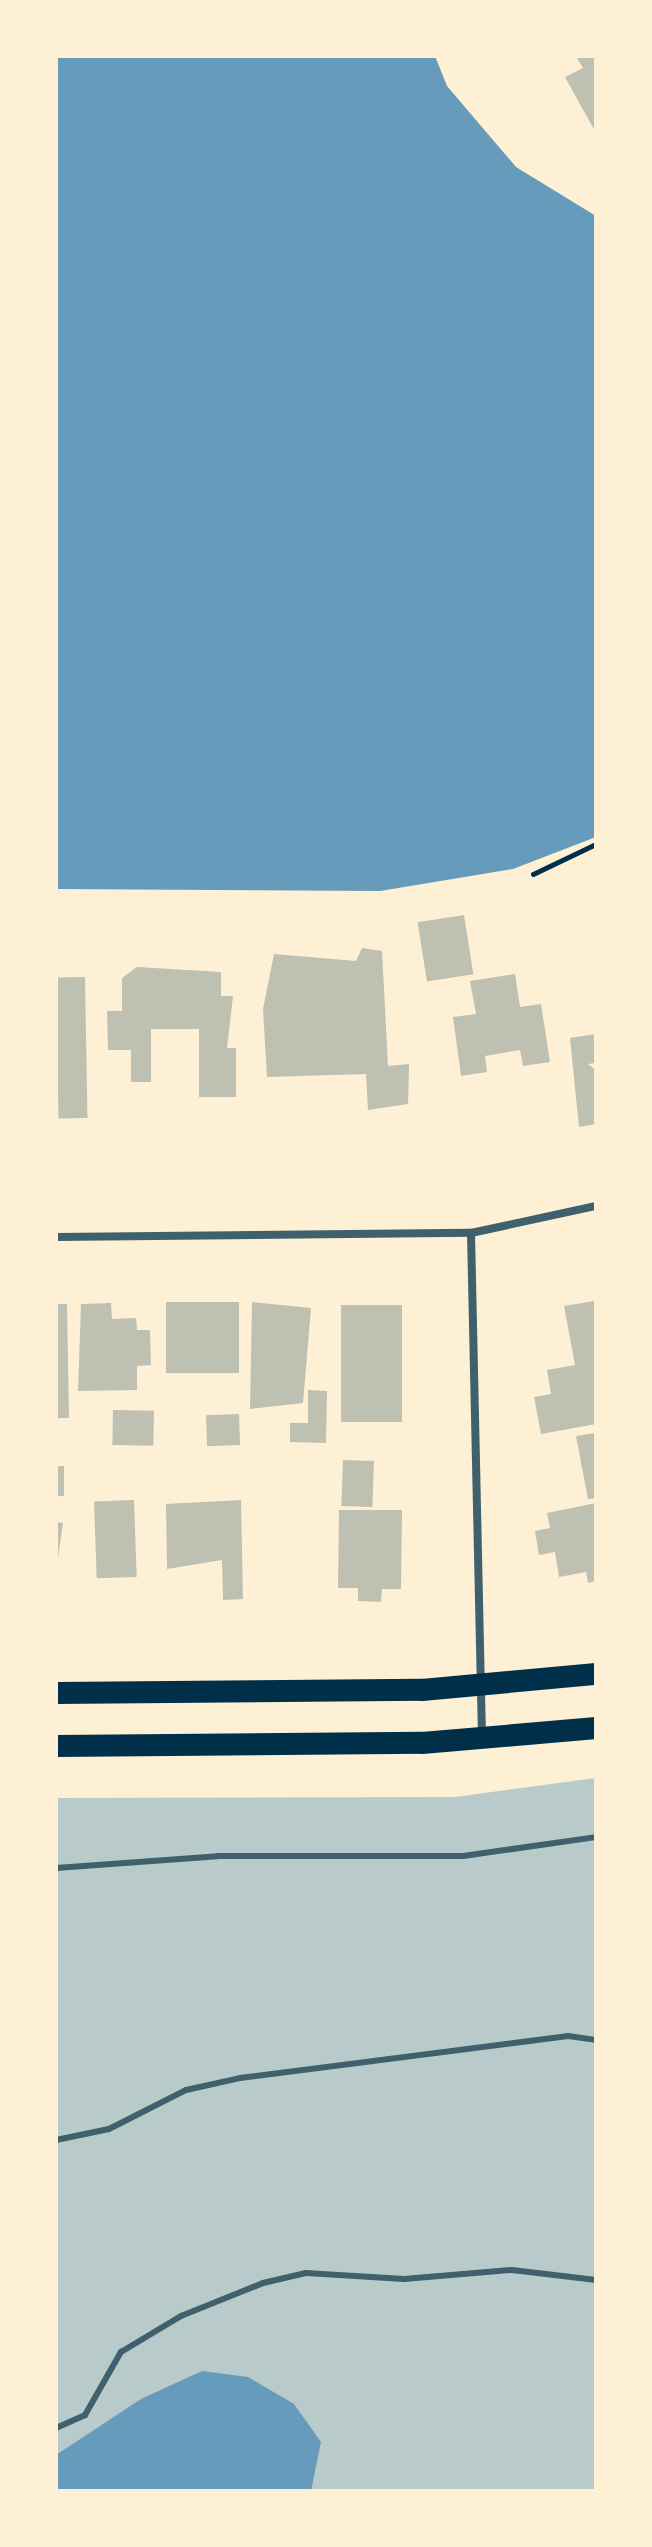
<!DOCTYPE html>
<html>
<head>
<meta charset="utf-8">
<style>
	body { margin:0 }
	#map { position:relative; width:652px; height:2547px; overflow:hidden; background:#fdf0d5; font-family:Figtree,sans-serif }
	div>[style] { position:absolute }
	.green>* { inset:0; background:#b9caca }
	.water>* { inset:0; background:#669bbc }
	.building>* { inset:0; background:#bec0b2; transform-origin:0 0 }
	.path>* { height:5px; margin:-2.5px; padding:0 2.5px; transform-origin:2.5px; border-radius:2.5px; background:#003049 }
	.service>* { height:6px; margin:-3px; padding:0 3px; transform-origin:3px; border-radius:3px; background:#3f606c }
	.minor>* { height:8px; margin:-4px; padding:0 4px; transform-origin:4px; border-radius:4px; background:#3f606c }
	.trunk>* { height:22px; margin:-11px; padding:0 11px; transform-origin:11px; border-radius:11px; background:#003049 }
	span { translate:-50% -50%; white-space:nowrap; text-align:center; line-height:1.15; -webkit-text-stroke:8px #fdf0d5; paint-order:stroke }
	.frame { position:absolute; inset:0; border:58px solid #fdf0d5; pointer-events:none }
</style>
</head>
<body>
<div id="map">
	<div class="green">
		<div style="clip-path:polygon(596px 1778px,596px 2491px,56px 2491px,56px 1798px,455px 1797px)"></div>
	</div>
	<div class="water">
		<div style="clip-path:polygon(56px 56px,435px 56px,447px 86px,516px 167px,596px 216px,596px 837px,513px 869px,380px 891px,56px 889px)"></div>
		<div style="clip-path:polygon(202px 2371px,248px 2377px,294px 2404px,321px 2442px,311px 2491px,56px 2491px,56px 2455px,141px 2399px)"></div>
	</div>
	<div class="building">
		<div style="clip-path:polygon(576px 56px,596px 56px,596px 133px,565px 77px,583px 68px)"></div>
		<div style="left:464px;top:915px;width:60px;height:47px;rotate:81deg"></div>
		<div style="clip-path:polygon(362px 948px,382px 951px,388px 1066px,409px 1064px,408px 1104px,368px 1110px,366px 1074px,267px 1077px,263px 1009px,274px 954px,356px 961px)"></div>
		<div style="clip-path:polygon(137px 967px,221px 972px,221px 996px,233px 996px,227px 1048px,236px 1048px,236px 1097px,199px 1097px,199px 1029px,151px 1029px,151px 1082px,131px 1082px,131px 1050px,108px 1050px,107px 1011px,122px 1011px,122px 978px)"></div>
		<div style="clip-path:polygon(515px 974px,520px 1007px,541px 1004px,550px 1062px,523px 1066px,520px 1050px,485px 1056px,487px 1072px,461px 1076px,453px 1017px,476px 1014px,470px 981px)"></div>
		<div style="left:85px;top:977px;width:141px;height:29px;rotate:89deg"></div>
		<div style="clip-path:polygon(596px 1034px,596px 1063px,588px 1064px,596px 1070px,596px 1124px,579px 1127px,570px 1038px)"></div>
		<div style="clip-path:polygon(594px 1301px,596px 1424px,541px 1434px,534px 1397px,551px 1394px,547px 1370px,575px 1365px,564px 1306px)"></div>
		<div style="left:239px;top:1302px;width:71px;height:73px;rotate:90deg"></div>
		<div style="clip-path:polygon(252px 1302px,311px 1308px,303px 1403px,250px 1409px)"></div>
		<div style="clip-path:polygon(111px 1303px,112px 1319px,136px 1318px,137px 1330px,150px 1330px,151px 1365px,137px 1366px,137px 1390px,78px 1391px,81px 1304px)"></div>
		<div style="clip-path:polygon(56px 1304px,67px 1304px,69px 1418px,56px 1418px)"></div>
		<div style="left:341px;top:1305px;width:61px;height:117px"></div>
		<div style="clip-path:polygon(308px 1390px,327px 1391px,326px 1443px,290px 1442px,290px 1423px,308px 1423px)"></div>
		<div style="left:113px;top:1410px;width:41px;height:35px;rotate:1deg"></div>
		<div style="left:239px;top:1414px;width:31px;height:33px;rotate:88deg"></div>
		<div style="clip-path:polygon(596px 1433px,596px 1498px,588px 1499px,576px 1436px)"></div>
		<div style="left:343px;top:1460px;width:31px;height:46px;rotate:2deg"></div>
		<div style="left:56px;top:1466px;width:8px;height:30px"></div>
		<div style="left:134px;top:1500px;width:77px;height:40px;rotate:88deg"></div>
		<div style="clip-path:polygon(241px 1500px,243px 1599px,223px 1600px,222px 1560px,167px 1569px,166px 1504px)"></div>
		<div style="clip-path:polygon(596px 1503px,596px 1581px,588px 1583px,586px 1572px,559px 1577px,555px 1552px,539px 1555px,535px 1531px,550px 1528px,547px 1513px)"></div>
		<div style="clip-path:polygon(339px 1510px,402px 1510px,401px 1589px,382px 1589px,381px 1602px,358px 1601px,358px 1588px,338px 1588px)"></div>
		<div style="left:56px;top:1522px;width:7px;height:74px;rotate:8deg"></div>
	</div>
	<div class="path">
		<div style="left:533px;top:874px;width:70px;rotate:-25.5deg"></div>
	</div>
	<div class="service">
		<div style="left:56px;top:1868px;width:162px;rotate:-4.2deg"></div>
		<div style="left:218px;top:1856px;width:245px"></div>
		<div style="left:463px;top:1856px;width:134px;rotate:-8.1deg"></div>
		<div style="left:56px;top:2140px;width:54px;rotate:-11.7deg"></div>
		<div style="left:109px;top:2129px;width:86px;rotate:-26.9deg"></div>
		<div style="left:186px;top:2090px;width:55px;rotate:-12.5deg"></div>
		<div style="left:240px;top:2078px;width:331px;rotate:-7.3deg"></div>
		<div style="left:568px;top:2036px;width:28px;rotate:8deg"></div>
		<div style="left:56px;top:2428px;width:32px;rotate:-24deg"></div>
		<div style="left:85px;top:2415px;width:73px;rotate:-60.3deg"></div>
		<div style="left:121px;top:2352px;width:70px;rotate:-31deg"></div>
		<div style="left:181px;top:2316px;width:88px;rotate:-21.9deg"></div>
		<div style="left:263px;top:2283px;width:44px;rotate:-13.1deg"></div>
		<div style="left:306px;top:2273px;width:98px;rotate:3.5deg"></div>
		<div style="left:404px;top:2279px;width:108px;rotate:-4.8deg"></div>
		<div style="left:512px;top:2270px;width:85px;rotate:6.8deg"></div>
	</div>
	<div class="minor">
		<div style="left:471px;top:1233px;width:503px;rotate:88.75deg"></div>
		<div style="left:56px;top:1237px;width:415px;rotate:-0.6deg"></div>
		<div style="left:471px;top:1233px;width:128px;rotate:-12.2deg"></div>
	</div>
	<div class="trunk">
		<div style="left:56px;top:1693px;width:366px;rotate:-0.5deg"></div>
		<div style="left:422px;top:1690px;width:175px;rotate:-5.3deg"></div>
		<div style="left:56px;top:1746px;width:366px;rotate:-0.5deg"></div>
		<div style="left:422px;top:1743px;width:175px;rotate:-4.9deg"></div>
	</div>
	<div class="frame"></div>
</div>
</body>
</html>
